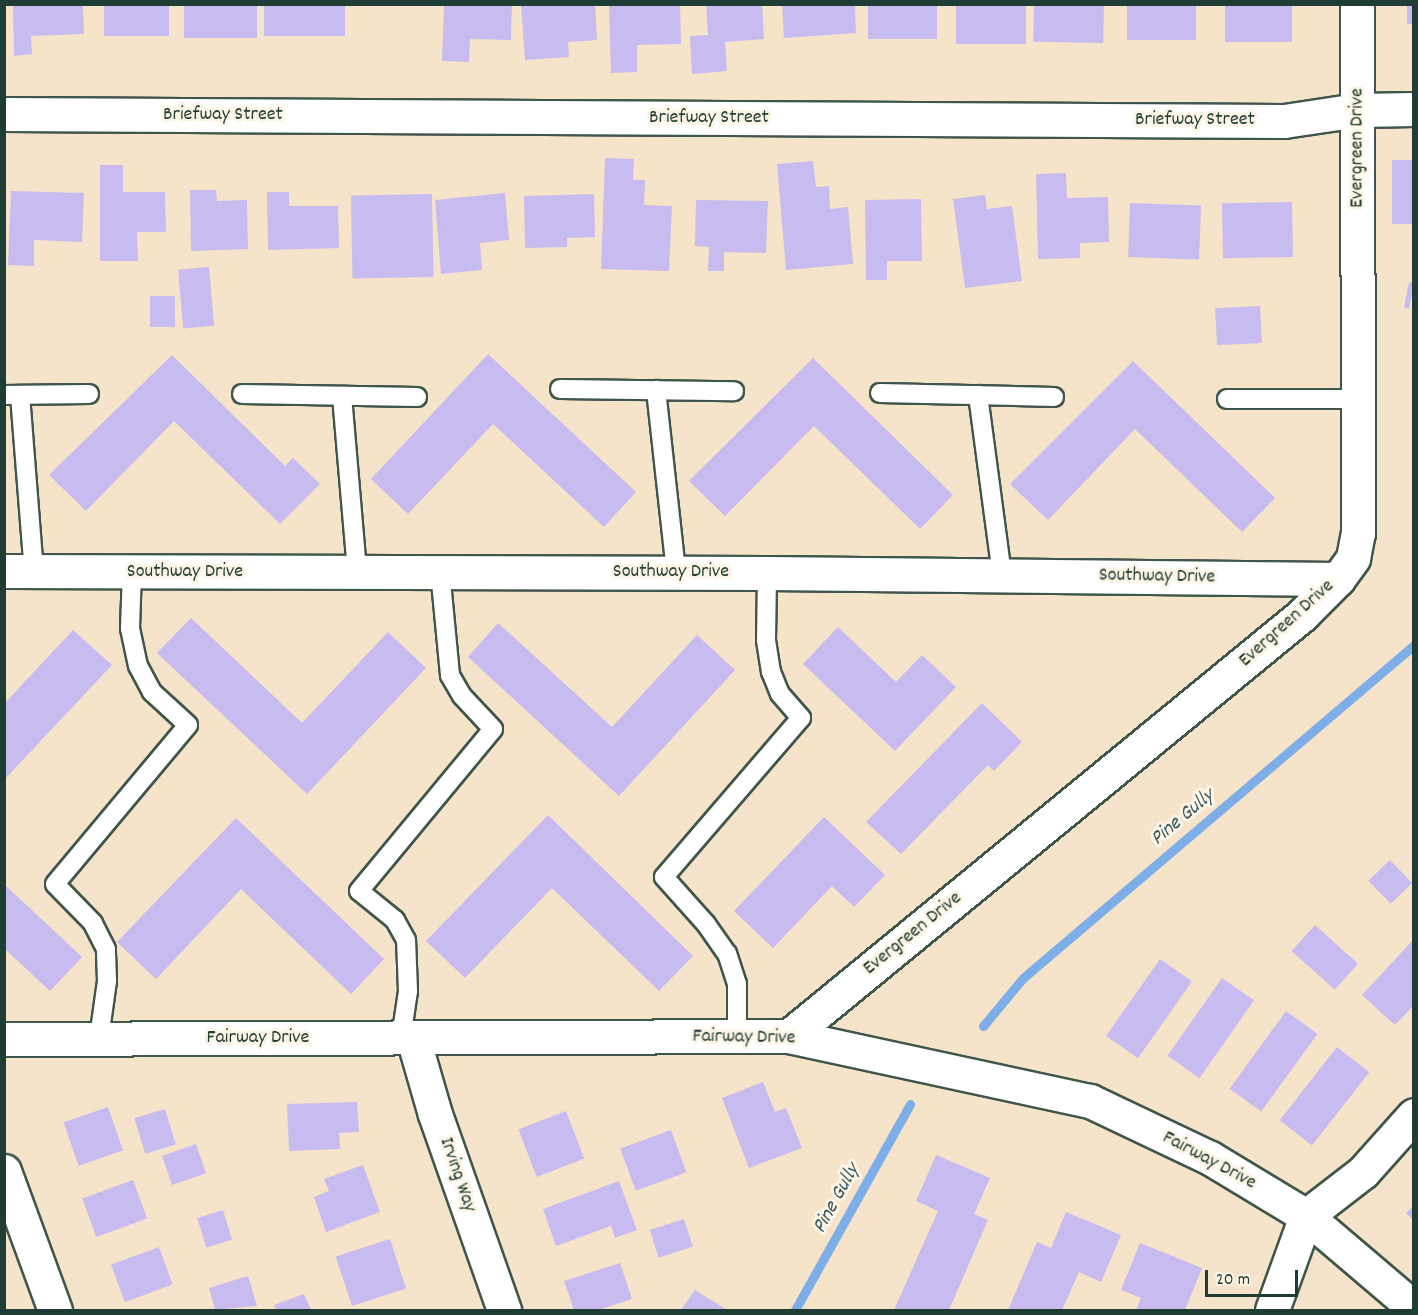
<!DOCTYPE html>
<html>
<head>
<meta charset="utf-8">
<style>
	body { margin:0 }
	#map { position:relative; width:1418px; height:1315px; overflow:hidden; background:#f6e4ca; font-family:Dekko,sans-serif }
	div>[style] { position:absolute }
	.stream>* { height:9px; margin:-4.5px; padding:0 4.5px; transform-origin:4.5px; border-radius:4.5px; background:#7daee8 }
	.building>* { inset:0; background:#c8bbef; transform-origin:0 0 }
	.roads { filter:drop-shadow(2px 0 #3f564a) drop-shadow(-2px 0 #3f564a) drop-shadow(0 2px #3f564a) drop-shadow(0 -2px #3f564a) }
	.lane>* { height:18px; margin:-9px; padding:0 9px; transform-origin:9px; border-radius:9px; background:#fff }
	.street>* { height:33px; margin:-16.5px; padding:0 16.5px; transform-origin:16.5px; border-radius:16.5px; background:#fff }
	span { translate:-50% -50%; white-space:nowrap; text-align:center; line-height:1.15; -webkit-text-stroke:6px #fcf5e5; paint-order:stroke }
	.street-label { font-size:20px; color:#1f3d34 }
	.water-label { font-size:21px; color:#365961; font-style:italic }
	.frame { position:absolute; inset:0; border:6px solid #1f3d34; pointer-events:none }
	.scale { position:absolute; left:1205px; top:1270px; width:93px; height:27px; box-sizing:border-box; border:3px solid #1f3d34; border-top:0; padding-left:8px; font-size:18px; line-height:21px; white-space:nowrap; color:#1f3d34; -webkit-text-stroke:4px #fcf5e5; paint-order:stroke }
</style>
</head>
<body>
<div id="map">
	<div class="stream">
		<div style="left:983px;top:1026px;width:62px;rotate:-50.2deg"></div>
		<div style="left:1023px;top:978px;width:514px;rotate:-40.42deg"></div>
		<div style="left:795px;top:1310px;width:236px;rotate:-60.8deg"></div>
	</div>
	<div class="building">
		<div style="clip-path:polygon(13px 4px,83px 4px,84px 34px,31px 36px,32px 54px,14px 56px)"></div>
		<div style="left:104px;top:4px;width:65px;height:32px"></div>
		<div style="left:184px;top:4px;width:73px;height:34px"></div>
		<div style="left:264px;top:4px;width:81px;height:32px"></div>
		<div style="clip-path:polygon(444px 4px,512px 4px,511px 40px,470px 39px,469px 62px,442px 61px)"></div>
		<div style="clip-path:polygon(521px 4px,595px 4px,597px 40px,568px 42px,569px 57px,525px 60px)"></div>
		<div style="clip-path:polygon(609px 4px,680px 4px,681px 44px,637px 45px,637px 72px,611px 73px)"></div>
		<div style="clip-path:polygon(706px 4px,762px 4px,764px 39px,725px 42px,727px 71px,692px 74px,690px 36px,708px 35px)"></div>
		<div style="clip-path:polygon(782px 4px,855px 4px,856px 33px,784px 38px)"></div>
		<div style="left:868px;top:4px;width:69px;height:35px"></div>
		<div style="left:956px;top:4px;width:70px;height:40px"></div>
		<div style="left:1104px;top:4px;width:39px;height:70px;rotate:91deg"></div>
		<div style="left:1127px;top:4px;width:69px;height:36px"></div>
		<div style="left:1225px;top:4px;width:67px;height:38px"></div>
		<div style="left:1407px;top:5px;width:7px;height:19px"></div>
		<div style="clip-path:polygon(605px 158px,634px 159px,633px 180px,645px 180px,644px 205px,672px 206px,669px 271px,601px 269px)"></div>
		<div style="left:1414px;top:160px;width:64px;height:22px;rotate:90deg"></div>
		<div style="clip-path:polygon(813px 161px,816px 187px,829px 186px,830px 209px,848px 207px,853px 264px,786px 270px,777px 164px)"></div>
		<div style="clip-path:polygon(100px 165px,123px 165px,123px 192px,165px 192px,166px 232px,137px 232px,138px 261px,100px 261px)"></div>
		<div style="clip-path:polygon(1066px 173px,1067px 198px,1108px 197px,1109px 242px,1080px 243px,1080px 258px,1038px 259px,1036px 174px)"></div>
		<div style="clip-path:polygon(190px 190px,216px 190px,217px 201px,247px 200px,248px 249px,191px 251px)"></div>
		<div style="clip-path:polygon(11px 191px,84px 193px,82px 242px,34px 240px,34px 266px,8px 265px)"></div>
		<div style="clip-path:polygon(267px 192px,289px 192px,289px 206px,338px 206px,339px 248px,268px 250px)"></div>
		<div style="clip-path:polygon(505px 193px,509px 240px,480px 243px,482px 270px,441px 274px,435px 200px)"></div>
		<div style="left:432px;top:194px;width:83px;height:81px;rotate:89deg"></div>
		<div style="clip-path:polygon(594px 194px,595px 237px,567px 238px,567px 247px,525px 248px,524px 196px)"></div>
		<div style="clip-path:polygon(985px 195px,987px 209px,1012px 206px,1022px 281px,965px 288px,953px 199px)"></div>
		<div style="clip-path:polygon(921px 199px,922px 261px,887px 261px,887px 280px,866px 280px,865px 200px)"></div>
		<div style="clip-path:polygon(696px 200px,768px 201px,766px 253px,724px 252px,724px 271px,708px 271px,709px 247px,695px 246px)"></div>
		<div style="left:1292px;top:202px;width:55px;height:70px;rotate:89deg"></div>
		<div style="left:1130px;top:203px;width:71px;height:54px;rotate:2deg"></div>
		<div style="left:209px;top:267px;width:59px;height:31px;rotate:85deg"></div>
		<div style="left:1409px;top:282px;width:5px;height:26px;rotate:11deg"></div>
		<div style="left:150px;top:296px;width:25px;height:31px"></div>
		<div style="left:1260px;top:306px;width:37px;height:45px;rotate:87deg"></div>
		<div style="clip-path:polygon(488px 354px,636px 492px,604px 527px,493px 424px,408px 514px,371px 479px)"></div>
		<div style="clip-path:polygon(172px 355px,285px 466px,293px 458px,320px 484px,280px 524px,174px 421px,86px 511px,49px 475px)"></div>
		<div style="clip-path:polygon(813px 358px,953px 495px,920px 529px,814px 426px,725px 516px,689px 481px)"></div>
		<div style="clip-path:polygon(1133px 361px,1275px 498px,1242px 532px,1135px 429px,1048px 520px,1010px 484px)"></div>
		<div style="clip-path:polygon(191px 618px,302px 723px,388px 632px,426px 668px,307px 794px,157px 653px)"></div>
		<div style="clip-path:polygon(498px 623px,612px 727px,697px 635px,735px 670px,619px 796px,468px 657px)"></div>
		<div style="clip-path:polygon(838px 627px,896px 682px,922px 655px,956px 687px,895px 751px,803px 664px)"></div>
		<div style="clip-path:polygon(73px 630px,112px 665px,4px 780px,4px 704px)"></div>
		<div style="clip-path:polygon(982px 703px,1022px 742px,994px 771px,988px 765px,901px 854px,866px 822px)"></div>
		<div style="clip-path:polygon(548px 815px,693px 956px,659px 991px,552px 888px,465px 978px,426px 941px)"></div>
		<div style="clip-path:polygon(824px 817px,885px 875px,854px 907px,832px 886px,773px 948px,734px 911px)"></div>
		<div style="clip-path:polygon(236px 818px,384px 959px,351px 994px,241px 889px,156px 979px,117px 942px)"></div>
		<div style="left:1390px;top:860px;width:32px;height:30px;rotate:46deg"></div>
		<div style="clip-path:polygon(4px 884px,82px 957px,50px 991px,4px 948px)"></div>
		<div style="left:1315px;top:925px;width:58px;height:35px;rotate:42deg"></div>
		<div style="clip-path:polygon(1414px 939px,1414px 1005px,1395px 1025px,1362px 995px)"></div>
		<div style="left:1160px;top:959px;width:39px;height:94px;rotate:35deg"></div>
		<div style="left:1222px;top:978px;width:39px;height:95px;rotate:35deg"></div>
		<div style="left:1286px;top:1011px;width:39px;height:96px;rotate:36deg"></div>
		<div style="left:1337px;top:1047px;width:41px;height:93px;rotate:38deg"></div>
		<div style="clip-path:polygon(763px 1082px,775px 1112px,786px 1108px,802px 1148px,749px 1168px,722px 1098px)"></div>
		<div style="clip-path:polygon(357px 1102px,359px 1132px,339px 1133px,340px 1149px,289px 1151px,287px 1104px)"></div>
		<div style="left:108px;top:1107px;width:46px;height:47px;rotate:71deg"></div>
		<div style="left:165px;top:1109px;width:37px;height:32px;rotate:73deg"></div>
		<div style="left:566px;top:1111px;width:51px;height:51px;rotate:69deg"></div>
		<div style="left:671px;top:1130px;width:45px;height:54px;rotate:70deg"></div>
		<div style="left:196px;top:1144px;width:31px;height:36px;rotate:71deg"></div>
		<div style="clip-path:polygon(936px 1155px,990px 1178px,974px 1214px,988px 1220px,949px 1310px,894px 1310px,938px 1211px,916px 1201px)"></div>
		<div style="clip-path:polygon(363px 1165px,380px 1212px,326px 1232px,314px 1197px,329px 1191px,324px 1179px)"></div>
		<div style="left:133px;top:1180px;width:41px;height:54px;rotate:70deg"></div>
		<div style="clip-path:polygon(619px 1181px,637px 1230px,615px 1238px,611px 1226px,556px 1246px,543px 1209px)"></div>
		<div style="clip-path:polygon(1414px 1205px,1414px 1221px,1406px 1213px)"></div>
		<div style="left:223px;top:1210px;width:31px;height:27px;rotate:73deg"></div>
		<div style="clip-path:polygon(1066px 1212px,1121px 1235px,1101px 1282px,1079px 1272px,1062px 1310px,1008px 1310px,1037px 1242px,1051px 1248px)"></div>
		<div style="left:684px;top:1219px;width:29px;height:36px;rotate:72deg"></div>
		<div style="left:390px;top:1239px;width:52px;height:57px;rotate:72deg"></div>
		<div style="clip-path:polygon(1140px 1243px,1202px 1268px,1185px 1310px,1136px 1310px,1141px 1298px,1121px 1290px)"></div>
		<div style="left:159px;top:1247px;width:40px;height:51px;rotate:70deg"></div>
		<div style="clip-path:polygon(620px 1263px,632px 1299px,598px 1310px,574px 1310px,564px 1281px)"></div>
		<div style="clip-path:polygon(248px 1276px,257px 1306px,215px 1310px,209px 1288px)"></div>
		<div style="clip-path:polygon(695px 1290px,727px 1310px,681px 1310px)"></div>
		<div style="clip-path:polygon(304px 1294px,311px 1310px,276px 1310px,274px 1305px)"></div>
	</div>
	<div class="roads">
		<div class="lane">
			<div style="left:560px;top:389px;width:174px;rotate:0.7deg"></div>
			<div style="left:656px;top:390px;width:183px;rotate:83.7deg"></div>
			<div style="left:880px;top:393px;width:174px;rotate:1.3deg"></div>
			<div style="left:242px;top:394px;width:175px;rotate:1deg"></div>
			<div style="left:4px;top:395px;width:85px;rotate:-0.7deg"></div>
			<div style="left:20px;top:395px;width:177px;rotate:85.5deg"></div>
			<div style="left:978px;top:395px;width:182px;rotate:82.4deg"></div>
			<div style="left:342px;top:396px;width:177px;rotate:85.1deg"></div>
			<div style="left:1227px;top:399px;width:131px"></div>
			<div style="left:737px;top:1036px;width:52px;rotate:-90deg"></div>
			<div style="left:737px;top:984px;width:32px;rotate:-108deg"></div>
			<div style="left:727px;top:954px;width:37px;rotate:-125deg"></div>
			<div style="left:706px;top:924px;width:63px;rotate:-131.8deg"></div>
			<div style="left:664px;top:877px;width:210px;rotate:-49.3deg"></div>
			<div style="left:801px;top:718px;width:32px;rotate:-131deg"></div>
			<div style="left:780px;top:694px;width:24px;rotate:-112deg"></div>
			<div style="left:771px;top:672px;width:32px;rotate:-99deg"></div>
			<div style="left:766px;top:640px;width:67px;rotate:-89.1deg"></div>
			<div style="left:99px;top:1038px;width:58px;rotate:-82deg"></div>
			<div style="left:107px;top:981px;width:32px;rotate:-92deg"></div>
			<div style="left:106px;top:949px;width:29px;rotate:-117deg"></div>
			<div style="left:93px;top:923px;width:54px;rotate:-134.3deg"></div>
			<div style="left:55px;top:884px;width:207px;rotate:-50.1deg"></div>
			<div style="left:188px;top:725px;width:49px;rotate:-137.5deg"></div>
			<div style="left:152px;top:692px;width:30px;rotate:-118deg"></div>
			<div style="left:138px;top:666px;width:39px;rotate:-102deg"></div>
			<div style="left:130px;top:628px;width:56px;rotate:-88deg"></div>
			<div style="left:401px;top:1038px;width:48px;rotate:-81.5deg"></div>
			<div style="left:408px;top:991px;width:51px;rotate:-92.2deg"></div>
			<div style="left:406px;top:940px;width:23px;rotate:-119deg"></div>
			<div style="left:395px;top:920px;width:46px;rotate:-141.1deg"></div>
			<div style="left:359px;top:891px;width:210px;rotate:-50.4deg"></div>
			<div style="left:493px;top:729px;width:45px;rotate:-133.2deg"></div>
			<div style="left:462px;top:696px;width:24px;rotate:-120deg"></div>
			<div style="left:450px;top:675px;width:103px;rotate:-95.5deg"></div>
		</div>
		<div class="street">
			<div style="left:4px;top:114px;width:1280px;rotate:0.31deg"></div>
			<div style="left:1284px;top:121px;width:75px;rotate:-8.5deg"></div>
			<div style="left:1358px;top:110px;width:56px;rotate:-1deg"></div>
			<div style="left:4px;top:571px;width:763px;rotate:0.15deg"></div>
			<div style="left:767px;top:573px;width:571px;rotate:0.6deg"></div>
			<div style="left:789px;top:1036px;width:664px;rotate:-39.37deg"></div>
			<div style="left:1302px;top:615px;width:51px;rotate:-45deg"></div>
			<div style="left:1338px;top:579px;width:26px;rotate:-54deg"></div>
			<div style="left:1353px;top:558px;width:25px;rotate:-79deg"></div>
			<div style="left:1358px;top:533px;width:529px;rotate:-90.11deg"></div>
			<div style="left:413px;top:1038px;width:79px;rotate:73.9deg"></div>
			<div style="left:435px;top:1114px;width:208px;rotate:70.6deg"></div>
			<div style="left:4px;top:1039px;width:785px;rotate:-0.22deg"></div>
			<div style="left:789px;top:1036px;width:308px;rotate:12.2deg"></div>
			<div style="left:1090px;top:1101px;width:133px;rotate:25.4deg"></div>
			<div style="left:1210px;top:1158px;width:112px;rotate:31.1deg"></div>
			<div style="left:1306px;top:1216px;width:142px;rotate:40.4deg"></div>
			<div style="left:4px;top:1171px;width:148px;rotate:69.9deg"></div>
			<div style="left:1272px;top:1310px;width:100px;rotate:-70.1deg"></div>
			<div style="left:1306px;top:1216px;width:72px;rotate:-37.7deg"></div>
			<div style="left:1363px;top:1172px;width:76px;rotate:-48.2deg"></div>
		</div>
	</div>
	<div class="street-label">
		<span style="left:223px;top:115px">Briefway Street</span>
		<span style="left:709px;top:118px">Briefway Street</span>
		<span style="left:1195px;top:120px">Briefway Street</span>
		<span style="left:1358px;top:148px;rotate:-90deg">Evergreen Drive</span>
		<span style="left:185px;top:572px">Southway Drive</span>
		<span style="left:671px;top:572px">Southway Drive</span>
		<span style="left:1157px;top:577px;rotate:1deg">Southway Drive</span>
		<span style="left:1287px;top:624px;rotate:-42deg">Evergreen Drive</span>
		<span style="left:913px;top:934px;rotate:-39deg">Evergreen Drive</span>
		<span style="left:258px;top:1038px">Fairway Drive</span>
		<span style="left:744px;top:1038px;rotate:1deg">Fairway Drive</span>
		<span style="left:1209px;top:1161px;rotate:28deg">Fairway Drive</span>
		<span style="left:457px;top:1175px;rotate:71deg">Irving Way</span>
	</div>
	<div class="water-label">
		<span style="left:1183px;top:818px;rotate:-40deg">Pine Gully</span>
		<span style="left:837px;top:1199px;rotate:-61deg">Pine Gully</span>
	</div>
	<div class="frame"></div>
	<div class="scale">20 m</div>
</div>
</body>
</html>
